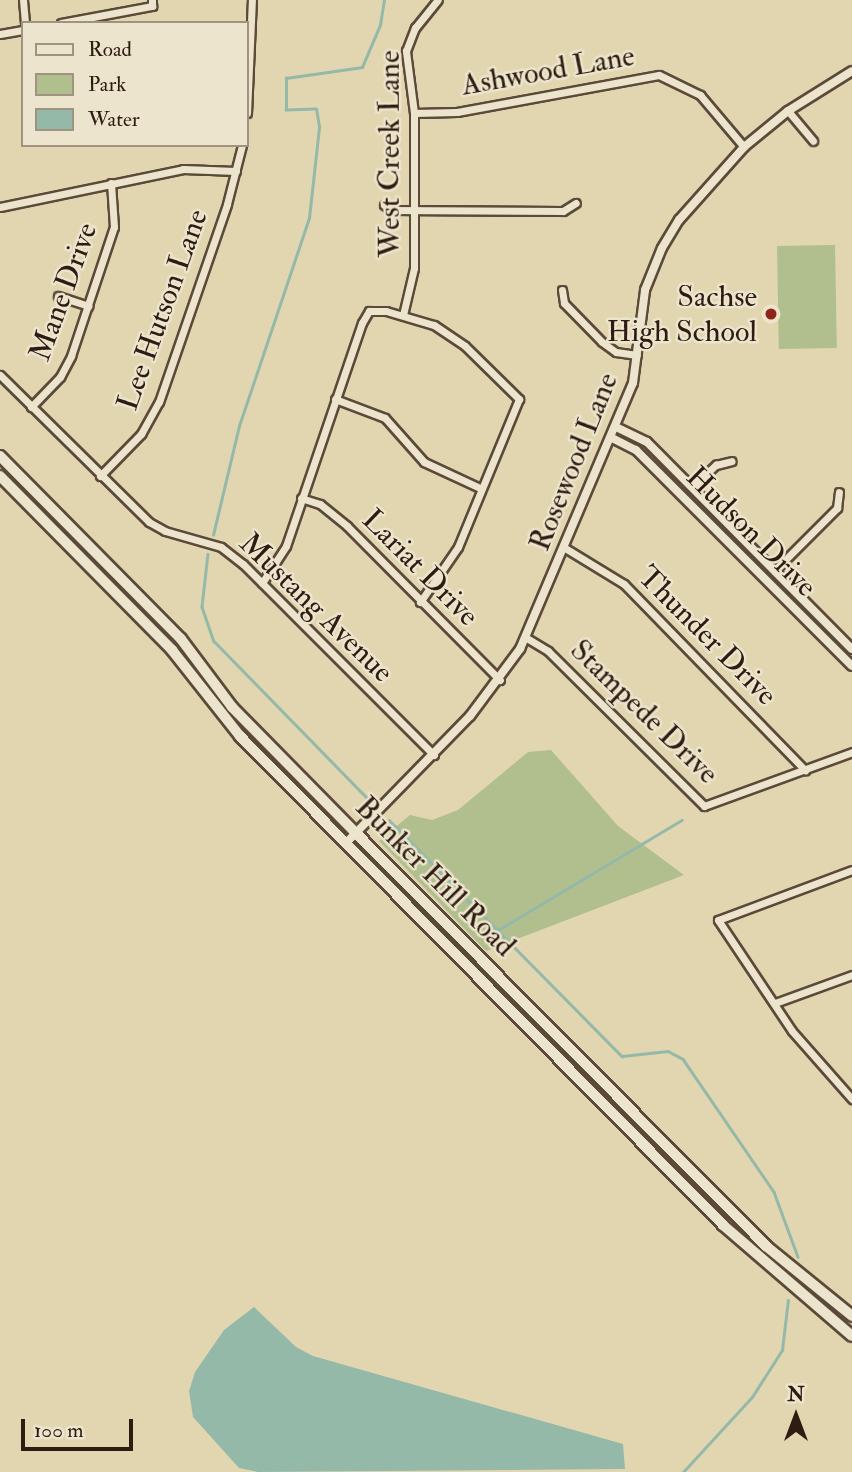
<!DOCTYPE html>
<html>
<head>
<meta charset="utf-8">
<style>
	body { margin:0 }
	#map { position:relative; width:852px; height:1472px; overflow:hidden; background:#e2d6b1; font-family:"IM FELL Double Pica",serif }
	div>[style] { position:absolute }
	.green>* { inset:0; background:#b1be8d; transform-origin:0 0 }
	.water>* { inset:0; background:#95b9a9 }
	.stream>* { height:2.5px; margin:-1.25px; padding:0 1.25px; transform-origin:1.25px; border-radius:1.25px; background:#95b9a9 }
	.roads { filter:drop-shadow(2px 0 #5b4a39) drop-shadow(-2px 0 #5b4a39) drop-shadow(0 2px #5b4a39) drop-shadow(0 -2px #5b4a39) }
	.minor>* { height:7px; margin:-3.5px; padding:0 3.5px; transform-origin:3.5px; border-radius:3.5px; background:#ece4cc }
	.tertiary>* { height:8px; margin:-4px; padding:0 4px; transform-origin:4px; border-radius:4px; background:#ece4cc }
	.secondary>* { height:10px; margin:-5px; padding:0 5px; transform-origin:5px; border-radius:5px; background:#ece4cc }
	.dots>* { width:19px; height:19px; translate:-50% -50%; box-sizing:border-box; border:4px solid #ece4cc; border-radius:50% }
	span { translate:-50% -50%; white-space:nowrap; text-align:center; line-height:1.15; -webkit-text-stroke:5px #ece4cc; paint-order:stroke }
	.street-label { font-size:30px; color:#2e1b11 }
	.poi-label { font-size:30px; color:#2e1b11 }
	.right { translate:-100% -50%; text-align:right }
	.legend { position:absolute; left:21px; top:21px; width:228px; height:126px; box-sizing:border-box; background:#ece4cc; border:2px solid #a09481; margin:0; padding:9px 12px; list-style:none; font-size:21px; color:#2e1b11 }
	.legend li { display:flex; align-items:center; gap:14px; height:35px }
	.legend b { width:35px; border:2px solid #a09481 }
	.north { position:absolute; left:761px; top:1381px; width:70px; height:70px; -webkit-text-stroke:5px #ece4cc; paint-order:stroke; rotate:0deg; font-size:19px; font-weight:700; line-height:28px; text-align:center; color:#2e1b11 }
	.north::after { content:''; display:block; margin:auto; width:24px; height:32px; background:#2e1b11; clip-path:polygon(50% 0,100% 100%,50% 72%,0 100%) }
	.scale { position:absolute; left:21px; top:1419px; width:112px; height:32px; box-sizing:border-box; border:4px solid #2e1b11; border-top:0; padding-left:9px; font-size:21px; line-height:24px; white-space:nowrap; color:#2e1b11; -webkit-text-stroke:5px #ece4cc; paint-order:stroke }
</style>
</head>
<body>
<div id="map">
	<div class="green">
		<div style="left:835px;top:245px;width:103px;height:58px;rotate:89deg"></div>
		<div style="clip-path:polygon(551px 750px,618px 826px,684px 875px,486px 951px,379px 841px,410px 815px,432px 820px,458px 810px,528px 752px)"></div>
	</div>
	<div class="water">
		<div style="clip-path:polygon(254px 1307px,296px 1347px,313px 1356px,623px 1444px,625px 1469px,258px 1472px,239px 1468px,193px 1417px,189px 1391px,195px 1372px,224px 1330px)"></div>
	</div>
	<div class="stream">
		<div style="left:213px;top:535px;width:112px;rotate:-76.6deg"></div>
		<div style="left:239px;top:426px;width:219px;rotate:-71.4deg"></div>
		<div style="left:309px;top:218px;width:92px;rotate:-83.7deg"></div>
		<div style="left:319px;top:127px;width:18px;rotate:-99deg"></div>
		<div style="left:316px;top:109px;width:30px;rotate:178deg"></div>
		<div style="left:286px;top:110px;width:32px;rotate:-90deg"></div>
		<div style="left:286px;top:78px;width:77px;rotate:-8.2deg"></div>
		<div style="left:362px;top:67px;width:46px;rotate:-66.8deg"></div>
		<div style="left:380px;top:25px;width:25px;rotate:-81deg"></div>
		<div style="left:208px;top:554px;width:53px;rotate:96.5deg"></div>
		<div style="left:202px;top:607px;width:36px;rotate:71deg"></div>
		<div style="left:214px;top:641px;width:223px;rotate:45.7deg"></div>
		<div style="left:389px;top:820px;width:332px;rotate:45.4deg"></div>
		<div style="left:622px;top:1056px;width:46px;rotate:-6.2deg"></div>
		<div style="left:668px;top:1051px;width:17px;rotate:28deg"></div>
		<div style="left:683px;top:1059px;width:161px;rotate:55.6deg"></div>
		<div style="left:774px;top:1192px;width:69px;rotate:69.7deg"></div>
		<div style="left:498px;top:930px;width:214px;rotate:-30.9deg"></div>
		<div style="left:683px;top:1472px;width:102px;rotate:-47.4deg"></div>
		<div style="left:752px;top:1397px;width:56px;rotate:-57.4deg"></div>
		<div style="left:782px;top:1350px;width:50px;rotate:-83.2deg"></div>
	</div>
	<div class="roads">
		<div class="minor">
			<div style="left:23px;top:0;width:23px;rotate:85deg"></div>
			<div style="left:61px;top:23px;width:93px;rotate:-10.6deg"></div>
			<div style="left:152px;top:6px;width:6px;rotate:-90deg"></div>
			<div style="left:0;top:34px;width:23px;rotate:-10deg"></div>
			<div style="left:788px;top:111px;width:39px;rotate:50deg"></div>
			<div style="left:247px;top:113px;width:113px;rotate:-87.5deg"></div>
			<div style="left:414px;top:113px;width:43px;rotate:-1.3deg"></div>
			<div style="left:457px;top:112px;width:205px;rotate:-10.4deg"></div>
			<div style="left:659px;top:75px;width:46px;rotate:26deg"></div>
			<div style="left:700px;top:95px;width:68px;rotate:49.8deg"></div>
			<div style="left:384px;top:205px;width:9px;rotate:36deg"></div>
			<div style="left:391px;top:210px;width:172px;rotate:0.3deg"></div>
			<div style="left:563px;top:211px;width:15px;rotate:-32deg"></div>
			<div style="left:0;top:207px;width:187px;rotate:-11.7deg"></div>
			<div style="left:183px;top:169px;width:53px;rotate:2.2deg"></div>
			<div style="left:562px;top:290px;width:13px;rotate:81deg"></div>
			<div style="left:564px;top:303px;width:54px;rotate:45.7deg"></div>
			<div style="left:602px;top:342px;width:17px;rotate:36deg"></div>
			<div style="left:616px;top:352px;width:21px;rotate:8deg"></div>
			<div style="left:58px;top:296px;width:32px;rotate:18deg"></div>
			<div style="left:403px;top:315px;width:48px;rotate:-76.8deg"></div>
			<div style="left:414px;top:268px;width:155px;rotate:-90deg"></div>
			<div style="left:414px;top:113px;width:63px;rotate:-97.4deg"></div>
			<div style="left:406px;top:51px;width:25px;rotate:-69deg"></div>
			<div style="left:415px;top:28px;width:36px;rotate:-51deg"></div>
			<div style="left:0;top:375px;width:209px;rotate:44.6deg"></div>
			<div style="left:149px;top:522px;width:18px;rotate:29deg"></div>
			<div style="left:165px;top:531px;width:58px;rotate:15.9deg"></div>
			<div style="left:221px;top:547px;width:28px;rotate:38deg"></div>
			<div style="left:243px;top:564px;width:270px;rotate:45deg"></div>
			<div style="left:335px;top:399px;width:53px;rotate:20.8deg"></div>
			<div style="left:385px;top:418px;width:59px;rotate:48.4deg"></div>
			<div style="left:424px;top:462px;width:62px;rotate:24.9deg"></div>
			<div style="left:31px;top:407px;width:42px;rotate:-46deg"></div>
			<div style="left:60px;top:377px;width:24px;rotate:-62deg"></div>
			<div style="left:71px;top:356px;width:136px;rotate:-71.6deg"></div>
			<div style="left:114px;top:227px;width:44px;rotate:-93.9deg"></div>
			<div style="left:100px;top:476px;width:59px;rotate:-45.7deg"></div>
			<div style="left:141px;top:434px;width:37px;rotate:-61deg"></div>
			<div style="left:159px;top:402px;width:209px;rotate:-71deg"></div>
			<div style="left:227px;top:204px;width:61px;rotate:-75.7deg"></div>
			<div style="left:692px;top:487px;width:33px;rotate:-43deg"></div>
			<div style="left:716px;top:465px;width:16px;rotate:-14deg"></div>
			<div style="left:301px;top:498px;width:20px;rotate:18deg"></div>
			<div style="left:320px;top:504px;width:35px;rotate:39deg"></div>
			<div style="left:347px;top:526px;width:217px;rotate:45.2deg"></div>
			<div style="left:565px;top:548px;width:69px;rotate:31.4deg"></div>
			<div style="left:624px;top:584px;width:260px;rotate:45.8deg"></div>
			<div style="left:775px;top:570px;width:88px;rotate:-45deg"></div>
			<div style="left:837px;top:508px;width:16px;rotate:-83deg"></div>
			<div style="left:262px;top:583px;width:44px;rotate:-57deg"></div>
			<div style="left:286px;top:546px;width:236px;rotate:-71.2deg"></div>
			<div style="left:362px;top:323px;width:14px;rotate:-60deg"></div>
			<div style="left:369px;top:311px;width:17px"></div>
			<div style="left:386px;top:311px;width:50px;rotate:16.3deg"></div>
			<div style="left:434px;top:325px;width:37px;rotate:34deg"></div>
			<div style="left:465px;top:346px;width:76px;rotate:44.5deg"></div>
			<div style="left:519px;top:399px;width:160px;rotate:112.4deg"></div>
			<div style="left:458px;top:547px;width:67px;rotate:124.6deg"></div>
			<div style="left:525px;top:637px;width:27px;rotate:31deg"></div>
			<div style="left:548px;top:651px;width:220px;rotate:44.8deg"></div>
			<div style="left:704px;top:806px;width:158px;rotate:-20deg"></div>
			<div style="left:852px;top:870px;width:143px;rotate:159.5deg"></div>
			<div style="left:718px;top:920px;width:133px;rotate:56.3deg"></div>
			<div style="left:792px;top:1031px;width:91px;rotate:48.6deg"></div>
			<div style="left:775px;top:1003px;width:82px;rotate:-20deg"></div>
		</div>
		<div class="tertiary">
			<div style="left:616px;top:427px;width:34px;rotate:26deg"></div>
			<div style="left:647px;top:442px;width:291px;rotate:45.3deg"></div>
			<div style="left:612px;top:438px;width:27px;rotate:27deg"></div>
			<div style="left:636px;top:450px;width:305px;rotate:45deg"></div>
			<div style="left:346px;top:843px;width:177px;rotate:-45.7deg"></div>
			<div style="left:470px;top:716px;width:84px;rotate:-53.3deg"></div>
			<div style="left:520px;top:649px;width:289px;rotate:-67deg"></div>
			<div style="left:633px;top:383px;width:94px;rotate:-82.6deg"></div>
			<div style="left:645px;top:290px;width:45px;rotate:-68deg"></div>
			<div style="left:662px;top:248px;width:33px;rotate:-59deg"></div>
			<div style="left:679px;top:220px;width:98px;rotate:-48.3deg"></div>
			<div style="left:744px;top:147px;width:57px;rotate:-39.3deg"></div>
			<div style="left:788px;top:111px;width:75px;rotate:-32deg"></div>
		</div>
		<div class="secondary">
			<div style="left:0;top:456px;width:257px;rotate:45.3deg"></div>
			<div style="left:181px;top:639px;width:85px;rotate:53.1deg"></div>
			<div style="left:232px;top:707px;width:178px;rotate:45.5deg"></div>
			<div style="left:357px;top:834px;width:581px;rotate:45.21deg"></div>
			<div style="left:766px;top:1246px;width:111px;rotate:39.1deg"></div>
			<div style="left:0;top:476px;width:245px;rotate:45.3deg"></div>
			<div style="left:172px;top:650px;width:110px;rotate:51.7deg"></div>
			<div style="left:240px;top:736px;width:687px;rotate:45.35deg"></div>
			<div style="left:723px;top:1225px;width:170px;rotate:40.7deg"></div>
		</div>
	</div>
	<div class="dots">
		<div style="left:771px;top:314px;background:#8f2418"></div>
	</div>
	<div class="street-label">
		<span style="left:548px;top:71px;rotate:-10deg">Ashwood Lane</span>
		<span style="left:390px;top:154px;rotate:-90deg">West Creek Lane</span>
		<span style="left:64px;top:292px;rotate:-70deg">Mane Drive</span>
		<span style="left:163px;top:310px;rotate:-70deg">Lee Hutson Lane</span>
		<span style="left:574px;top:462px;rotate:-68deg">Rosewood Lane</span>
		<span style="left:751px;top:532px;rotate:45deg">Hudson Drive</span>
		<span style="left:420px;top:568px;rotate:45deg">Lariat Drive</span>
		<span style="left:316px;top:608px;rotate:44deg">Mustang Avenue</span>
		<span style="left:707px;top:636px;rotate:45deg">Thunder Drive</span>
		<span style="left:644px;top:712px;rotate:44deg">Stampede Drive</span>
		<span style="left:435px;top:877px;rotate:45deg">Bunker Hill Road</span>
	</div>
	<div class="poi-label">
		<span class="right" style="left:757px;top:314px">Sachse<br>High School</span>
	</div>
	<ul class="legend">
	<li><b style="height:9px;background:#ece4cc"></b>Road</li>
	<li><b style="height:19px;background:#b1be8d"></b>Park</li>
	<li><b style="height:19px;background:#95b9a9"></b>Water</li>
	</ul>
	<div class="north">N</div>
	<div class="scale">100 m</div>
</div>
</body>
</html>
